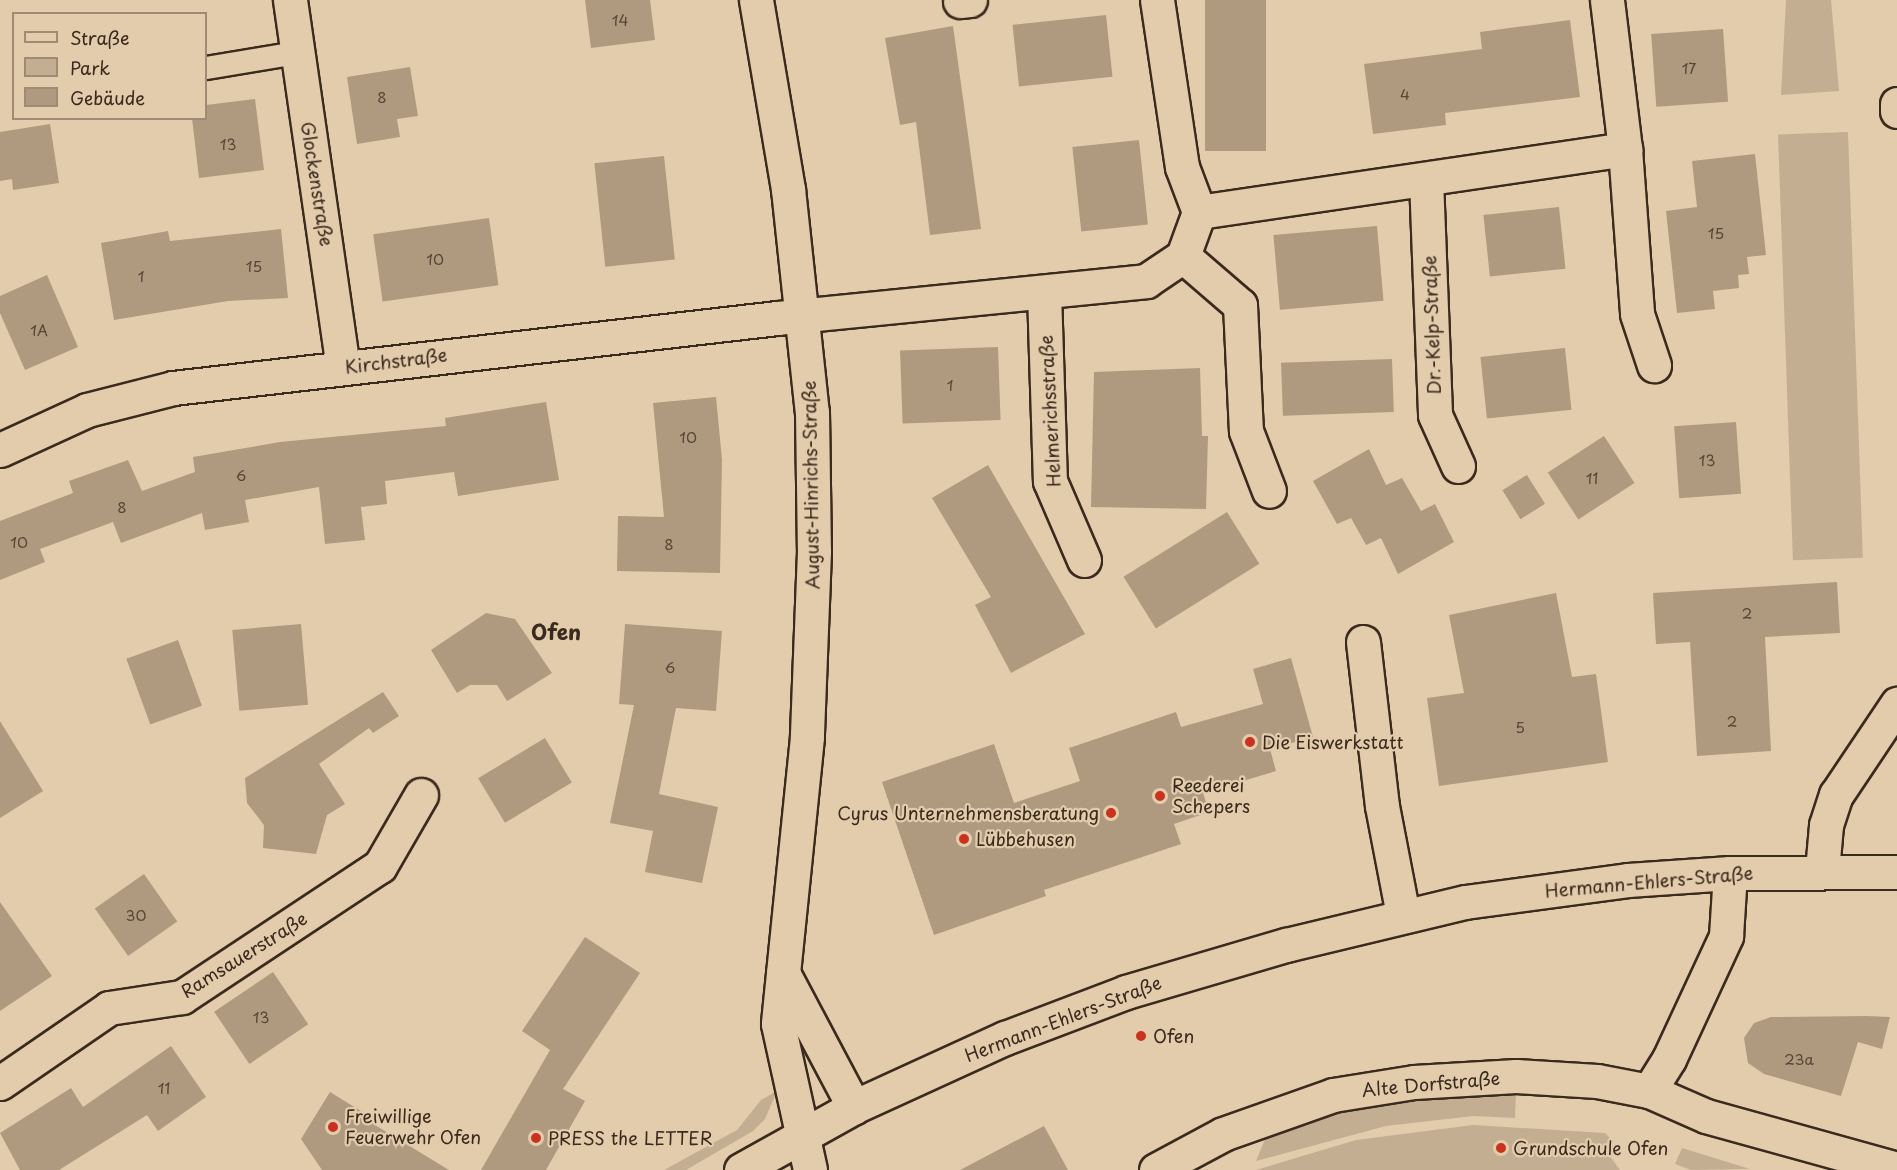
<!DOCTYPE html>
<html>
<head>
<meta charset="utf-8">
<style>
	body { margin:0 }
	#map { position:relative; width:1897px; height:1170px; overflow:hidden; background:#e2ccac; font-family:"Playpen Sans",sans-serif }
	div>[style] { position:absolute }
	.green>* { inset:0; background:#c4ae92; transform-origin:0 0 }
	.building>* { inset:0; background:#af9a80; transform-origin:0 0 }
	.roads { filter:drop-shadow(2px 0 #3b2a1e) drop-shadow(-2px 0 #3b2a1e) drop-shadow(0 2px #3b2a1e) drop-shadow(0 -2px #3b2a1e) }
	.lane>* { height:22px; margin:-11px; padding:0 11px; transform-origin:11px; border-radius:11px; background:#e2ccac }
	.street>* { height:33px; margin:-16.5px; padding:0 16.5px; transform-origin:16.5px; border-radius:16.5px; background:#e2ccac }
	.secondary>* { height:33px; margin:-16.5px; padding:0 16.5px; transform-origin:16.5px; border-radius:16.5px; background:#e2ccac }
	.dots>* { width:16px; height:16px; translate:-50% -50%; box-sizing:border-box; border:3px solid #e2ccac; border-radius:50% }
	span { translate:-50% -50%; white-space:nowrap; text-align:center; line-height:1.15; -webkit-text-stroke:4.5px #e2ccac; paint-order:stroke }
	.number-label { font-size:15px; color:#584636 }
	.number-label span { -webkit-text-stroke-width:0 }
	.street-label { font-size:18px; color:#3b2a1e }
	.poi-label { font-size:18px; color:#3b2a1e }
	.left { translate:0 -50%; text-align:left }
	.right { translate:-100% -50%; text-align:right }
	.quarter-label { font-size:21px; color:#3b2a1e; font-weight:700 }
	.legend { position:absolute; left:12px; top:12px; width:195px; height:108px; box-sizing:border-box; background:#e2ccac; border:2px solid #9f8b73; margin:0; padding:8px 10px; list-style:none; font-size:18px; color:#3b2a1e }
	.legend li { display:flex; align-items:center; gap:12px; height:30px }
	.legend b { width:30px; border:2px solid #9f8b73 }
</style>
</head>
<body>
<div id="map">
	<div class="green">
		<div style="clip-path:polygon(1786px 0,1831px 0,1839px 91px,1781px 95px)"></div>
		<div style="left:1848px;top:132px;width:426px;height:70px;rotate:88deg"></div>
		<div style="clip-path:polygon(777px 1091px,765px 1119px,753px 1131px,686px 1170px,664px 1170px,737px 1130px,761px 1100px)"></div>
		<div style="clip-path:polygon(1473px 1092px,1516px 1093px,1515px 1118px,1473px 1116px,1386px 1126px,1256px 1161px,1268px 1132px,1350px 1106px)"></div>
		<div style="clip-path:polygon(1473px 1125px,1605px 1133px,1609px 1137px,1610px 1156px,1620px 1170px,1256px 1170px,1356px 1140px)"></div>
		<div style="clip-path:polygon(1682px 1148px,1750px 1169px,1691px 1170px,1675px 1164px)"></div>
	</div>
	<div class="building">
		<div style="clip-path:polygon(585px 0,650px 0,655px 40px,591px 48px)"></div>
		<div style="left:1205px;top:0;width:61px;height:151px"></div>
		<div style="left:1106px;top:15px;width:62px;height:94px;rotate:84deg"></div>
		<div style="clip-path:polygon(1570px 20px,1580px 97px,1445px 113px,1446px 125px,1373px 134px,1364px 64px,1482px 49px,1480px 32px)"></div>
		<div style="clip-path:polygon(953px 26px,981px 229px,930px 235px,916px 122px,900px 125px,885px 38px)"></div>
		<div style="left:1723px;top:29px;width:73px;height:72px;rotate:86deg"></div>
		<div style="clip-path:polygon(410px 67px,418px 116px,397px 119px,400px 137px,357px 144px,347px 77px)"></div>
		<div style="clip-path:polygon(255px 99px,264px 170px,199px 178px,192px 118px,206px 118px,206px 105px)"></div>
		<div style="clip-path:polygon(50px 124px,59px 183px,13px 190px,12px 179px,0 181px,0 132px)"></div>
		<div style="left:1139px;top:140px;width:85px;height:67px;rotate:84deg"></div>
		<div style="clip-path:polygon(1755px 154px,1766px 255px,1747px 257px,1749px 274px,1738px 275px,1739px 288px,1713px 291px,1715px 309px,1677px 313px,1666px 211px,1697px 207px,1692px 161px)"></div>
		<div style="left:664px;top:156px;width:104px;height:70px;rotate:84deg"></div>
		<div style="left:1559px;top:207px;width:62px;height:76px;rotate:84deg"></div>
		<div style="left:489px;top:218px;width:68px;height:117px;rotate:82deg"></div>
		<div style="left:1377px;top:226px;width:75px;height:104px;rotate:85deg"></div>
		<div style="clip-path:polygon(281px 229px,288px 298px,228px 301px,114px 320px,101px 243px,168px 231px,170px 241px)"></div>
		<div style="clip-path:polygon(47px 275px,78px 347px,25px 370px,0 313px,0 296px)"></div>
		<div style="left:998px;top:347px;width:73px;height:98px;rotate:88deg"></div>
		<div style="left:1565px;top:348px;width:62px;height:85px;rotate:84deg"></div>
		<div style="left:1392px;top:359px;width:53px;height:111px;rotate:88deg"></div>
		<div style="clip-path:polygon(1200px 368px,1202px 436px,1208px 436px,1206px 509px,1091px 507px,1094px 372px)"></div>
		<div style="clip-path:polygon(716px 397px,722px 460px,720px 573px,617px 571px,618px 516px,664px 517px,653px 403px)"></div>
		<div style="clip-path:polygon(546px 402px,559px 480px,458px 496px,454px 472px,385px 481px,387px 504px,361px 507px,365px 540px,325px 544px,319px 487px,245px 500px,249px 522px,205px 530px,202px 513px,121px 543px,113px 522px,40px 549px,45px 562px,0 580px,0 521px,73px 493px,69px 481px,128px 460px,142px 491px,195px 472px,193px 457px,280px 442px,446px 426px,445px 418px)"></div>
		<div style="left:1736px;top:422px;width:72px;height:62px;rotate:86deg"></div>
		<div style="left:1604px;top:436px;width:56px;height:67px;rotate:57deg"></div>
		<div style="clip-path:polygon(1369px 449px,1386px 485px,1402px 478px,1421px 511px,1435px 504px,1454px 542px,1398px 574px,1381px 538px,1366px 545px,1351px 518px,1337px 524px,1313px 481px)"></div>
		<div style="clip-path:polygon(988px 465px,1085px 634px,1011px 673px,975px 605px,991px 597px,932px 498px)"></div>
		<div style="left:1527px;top:475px;width:34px;height:29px;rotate:58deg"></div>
		<div style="left:1227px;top:512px;width:61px;height:122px;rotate:58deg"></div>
		<div style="clip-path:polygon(1837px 582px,1840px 633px,1765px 637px,1771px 751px,1697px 756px,1690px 642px,1656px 644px,1653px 593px)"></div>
		<div style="clip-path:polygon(1556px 593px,1572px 677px,1596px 674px,1608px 762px,1439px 786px,1427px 698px,1464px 693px,1449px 615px)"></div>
		<div style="clip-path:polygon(486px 613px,515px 619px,552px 673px,507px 701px,497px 685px,470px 685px,457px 693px,431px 650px)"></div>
		<div style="left:301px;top:624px;width:81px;height:69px;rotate:85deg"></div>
		<div style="clip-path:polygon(625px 624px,722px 631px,716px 711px,676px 708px,659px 794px,718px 807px,702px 883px,645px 872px,653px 831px,610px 823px,634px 705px,619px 704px)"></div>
		<div style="left:178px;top:640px;width:70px;height:55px;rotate:70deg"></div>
		<div style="clip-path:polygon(1291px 658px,1313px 737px,1270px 749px,1276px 771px,1203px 793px,1209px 812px,1174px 824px,1181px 844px,1044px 890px,1046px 896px,934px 935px,882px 782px,994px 744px,1014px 803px,1080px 781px,1069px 748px,1176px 712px,1181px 727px,1263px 704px,1253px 669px)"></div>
		<div style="clip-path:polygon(383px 692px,399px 716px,373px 733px,369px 728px,319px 764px,345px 804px,327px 815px,316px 854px,263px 848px,264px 825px,247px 803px,245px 778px)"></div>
		<div style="clip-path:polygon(0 721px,43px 791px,0 818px)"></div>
		<div style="left:545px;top:738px;width:52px;height:78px;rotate:59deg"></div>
		<div style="left:144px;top:874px;width:58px;height:60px;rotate:55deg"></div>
		<div style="clip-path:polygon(0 902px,52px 976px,0 1011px)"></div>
		<div style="clip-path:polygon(585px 937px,640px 973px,563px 1089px,585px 1101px,546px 1170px,481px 1170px,550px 1050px,522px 1031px)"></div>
		<div style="left:273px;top:972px;width:63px;height:71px;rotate:56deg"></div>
		<div style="clip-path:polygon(1771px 1017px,1867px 1016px,1890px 1017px,1882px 1049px,1858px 1042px,1841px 1096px,1764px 1074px,1748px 1063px,1744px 1038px,1754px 1023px)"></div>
		<div style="clip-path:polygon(171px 1046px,206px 1097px,158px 1131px,147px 1115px,59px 1170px,20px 1170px,0 1133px,71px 1088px,83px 1107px)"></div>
		<div style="clip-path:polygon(330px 1092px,377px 1121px,375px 1125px,449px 1170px,322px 1170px,301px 1139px)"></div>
		<div style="clip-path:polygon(1044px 1126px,1068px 1170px,960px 1170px)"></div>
	</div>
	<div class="roads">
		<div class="lane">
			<div style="left:206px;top:68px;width:92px;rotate:-9.4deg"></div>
		</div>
		<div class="street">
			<div style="left:290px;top:0;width:371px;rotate:81.8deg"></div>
			<div style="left:756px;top:0;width:192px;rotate:80.4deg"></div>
			<div style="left:788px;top:189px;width:224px;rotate:83.9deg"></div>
			<div style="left:812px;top:412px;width:139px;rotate:89.2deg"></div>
			<div style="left:814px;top:551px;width:186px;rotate:92.2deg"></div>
			<div style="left:807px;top:737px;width:288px;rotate:95.8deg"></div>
			<div style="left:778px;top:1024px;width:149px;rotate:77.6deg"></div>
			<div style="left:960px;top:1px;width:10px;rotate:-6deg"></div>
			<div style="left:1897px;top:104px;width:7px;rotate:90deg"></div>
			<div style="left:1625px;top:149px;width:165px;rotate:85.8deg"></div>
			<div style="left:1637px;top:314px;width:54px;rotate:71.6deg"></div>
			<div style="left:1426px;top:179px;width:236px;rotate:87.8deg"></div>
			<div style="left:1435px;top:415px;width:56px;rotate:65.7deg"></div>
			<div style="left:1199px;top:212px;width:431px;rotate:-8.4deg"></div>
			<div style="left:1625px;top:149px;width:150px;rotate:-96.9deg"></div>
			<div style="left:1183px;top:256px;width:75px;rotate:40.7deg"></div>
			<div style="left:1240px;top:305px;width:126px;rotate:87.3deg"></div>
			<div style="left:1246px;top:431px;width:64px;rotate:69deg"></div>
			<div style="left:1044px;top:292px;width:189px;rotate:88.2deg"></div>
			<div style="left:1050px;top:481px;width:86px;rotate:66.7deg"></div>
			<div style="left:0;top:450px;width:96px;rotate:-24.7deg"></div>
			<div style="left:87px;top:410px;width:89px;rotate:-14.3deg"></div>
			<div style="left:173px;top:388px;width:608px;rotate:-6.61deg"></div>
			<div style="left:777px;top:318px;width:371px;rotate:-5.7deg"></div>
			<div style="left:1146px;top:281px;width:45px;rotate:-34deg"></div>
			<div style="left:1183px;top:256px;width:47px;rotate:-70deg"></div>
			<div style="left:1199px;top:212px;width:48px;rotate:-110.7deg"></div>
			<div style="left:1182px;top:167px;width:169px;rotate:-98.5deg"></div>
			<div style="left:1363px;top:642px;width:165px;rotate:83.4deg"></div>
			<div style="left:1382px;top:806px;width:111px;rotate:79.1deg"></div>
			<div style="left:1822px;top:871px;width:46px;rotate:-85deg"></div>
			<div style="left:1826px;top:825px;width:32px;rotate:-72deg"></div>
			<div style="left:1836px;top:795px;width:110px;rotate:-56.2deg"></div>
			<div style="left:783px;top:973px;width:152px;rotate:62.1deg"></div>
			<div style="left:0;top:1083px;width:132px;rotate:-34.5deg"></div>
			<div style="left:109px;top:1008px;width:74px;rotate:-8.6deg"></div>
			<div style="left:182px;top:997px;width:237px;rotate:-33.5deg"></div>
			<div style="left:380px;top:866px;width:82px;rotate:-60deg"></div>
			<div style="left:1649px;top:1091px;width:38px;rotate:-58deg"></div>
			<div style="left:1669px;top:1059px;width:136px;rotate:-65.1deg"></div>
			<div style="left:1726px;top:936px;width:63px;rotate:-86.4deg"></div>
			<div style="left:1156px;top:1170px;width:76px;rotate:-28.2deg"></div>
			<div style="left:1223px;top:1134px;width:117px;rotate:-19.5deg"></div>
			<div style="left:1333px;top:1095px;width:82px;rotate:-9.1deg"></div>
			<div style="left:1414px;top:1082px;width:102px;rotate:-3.4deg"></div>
			<div style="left:1516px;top:1076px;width:81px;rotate:3.5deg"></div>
			<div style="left:1597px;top:1081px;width:53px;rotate:10.9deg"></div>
			<div style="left:1649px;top:1091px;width:62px;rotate:23.7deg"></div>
			<div style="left:1706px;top:1116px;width:198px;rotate:15.5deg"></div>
		</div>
		<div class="secondary">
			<div style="left:741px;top:1170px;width:129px;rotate:-29.1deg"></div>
			<div style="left:854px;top:1107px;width:166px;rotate:-24.6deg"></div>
			<div style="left:1005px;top:1038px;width:129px;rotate:-20.8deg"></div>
			<div style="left:1126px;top:992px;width:167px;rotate:-16.4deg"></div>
			<div style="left:1286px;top:945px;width:184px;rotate:-13.5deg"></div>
			<div style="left:1465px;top:902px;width:164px;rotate:-7.7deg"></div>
			<div style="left:1628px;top:880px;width:102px;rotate:-3.9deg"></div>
			<div style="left:1730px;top:873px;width:167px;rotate:-0.3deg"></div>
		</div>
	</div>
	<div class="dots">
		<div style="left:1250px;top:742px;background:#c8321e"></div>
		<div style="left:1160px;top:796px;background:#c8321e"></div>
		<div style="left:1111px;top:813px;background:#c8321e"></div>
		<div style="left:964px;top:839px;background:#c8321e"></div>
		<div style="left:1141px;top:1036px;background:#c8321e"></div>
		<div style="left:333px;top:1127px;background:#c8321e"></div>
		<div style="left:536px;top:1138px;background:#c8321e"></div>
		<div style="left:1501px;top:1148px;background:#c8321e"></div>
	</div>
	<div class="number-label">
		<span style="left:620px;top:20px">14</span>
		<span style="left:1689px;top:68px">17</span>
		<span style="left:1405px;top:94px">4</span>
		<span style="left:382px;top:97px">8</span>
		<span style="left:228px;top:144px">13</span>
		<span style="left:1716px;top:233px">15</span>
		<span style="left:435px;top:259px">10</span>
		<span style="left:254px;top:266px">15</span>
		<span style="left:141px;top:276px">1</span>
		<span style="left:39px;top:330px">1A</span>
		<span style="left:950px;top:385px">1</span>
		<span style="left:688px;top:437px">10</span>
		<span style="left:1707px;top:460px">13</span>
		<span style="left:241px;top:475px">6</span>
		<span style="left:1592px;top:478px">11</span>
		<span style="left:122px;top:507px">8</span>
		<span style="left:19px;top:542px">10</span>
		<span style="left:669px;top:544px">8</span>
		<span style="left:1747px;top:613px">2</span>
		<span style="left:670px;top:667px">6</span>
		<span style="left:1732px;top:721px">2</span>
		<span style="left:1520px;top:727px">5</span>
		<span style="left:136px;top:915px">30</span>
		<span style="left:261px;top:1017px">13</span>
		<span style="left:1799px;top:1059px">23a</span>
		<span style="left:164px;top:1088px">11</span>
	</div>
	<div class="street-label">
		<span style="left:317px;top:184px;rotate:81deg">Glockenstraße</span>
		<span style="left:1432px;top:325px;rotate:-92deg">Dr.-Kelp-Straße</span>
		<span style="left:396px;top:361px;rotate:-7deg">Kirchstraße</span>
		<span style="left:1050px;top:411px;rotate:-93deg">Helmerichsstraße</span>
		<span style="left:811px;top:485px;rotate:-91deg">August-Hinrichs-Straße</span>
		<span style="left:1649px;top:882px;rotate:-5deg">Hermann-Ehlers-Straße</span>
		<span style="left:244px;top:955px;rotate:-32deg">Ramsauerstraße</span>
		<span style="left:1063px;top:1019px;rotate:-21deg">Hermann-Ehlers-Straße</span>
		<span style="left:1431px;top:1084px;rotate:-5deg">Alte Dorfstraße</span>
	</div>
	<div class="poi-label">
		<span class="left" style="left:1262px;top:742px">Die Eiswerkstatt</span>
		<span class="left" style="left:1172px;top:796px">Reederei<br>Schepers</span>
		<span class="right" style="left:1099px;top:813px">Cyrus Unternehmensberatung</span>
		<span class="left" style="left:976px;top:839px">Lübbehusen</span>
		<span class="left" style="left:1153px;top:1036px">Ofen</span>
		<span class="left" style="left:345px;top:1127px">Freiwillige<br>Feuerwehr Ofen</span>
		<span class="left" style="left:548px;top:1138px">PRESS the LETTER</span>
		<span class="left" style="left:1513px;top:1148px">Grundschule Ofen</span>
	</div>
	<div class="quarter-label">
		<span style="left:556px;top:631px">Ofen</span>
	</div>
	<ul class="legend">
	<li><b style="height:8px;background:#e2ccac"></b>Straße</li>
	<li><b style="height:16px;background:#c4ae92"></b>Park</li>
	<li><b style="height:16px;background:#af9a80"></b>Gebäude</li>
	</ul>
</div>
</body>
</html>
